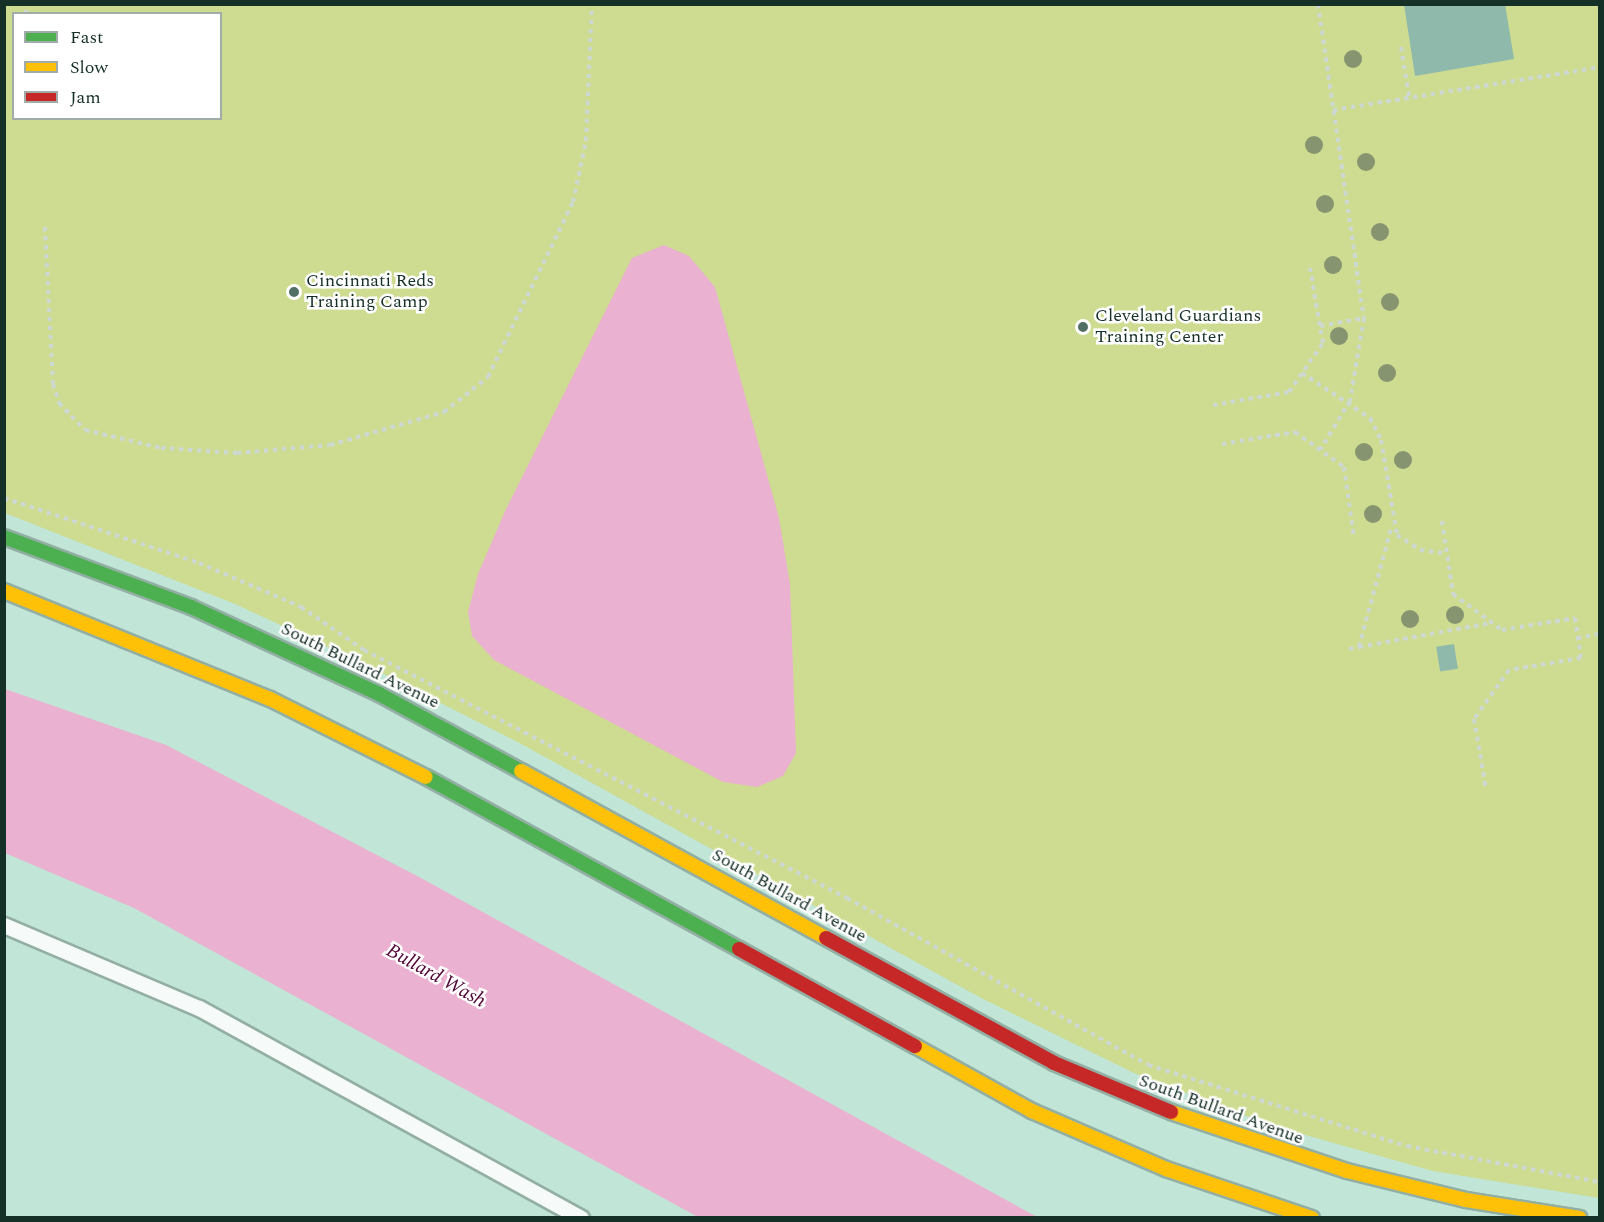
<!DOCTYPE html>
<html>
<head>
<meta charset="utf-8">
<style>
	body { margin:0 }
	#map { position:relative; width:1604px; height:1222px; overflow:hidden; background:#c1e5d6; font-family:Spectral,serif }
	div>[style] { position:absolute }
	.green>* { inset:0; background:#cddc90 }
	.water>* { inset:0; background:#eab1d0 }
	.building>* { inset:0; background:#8fb9aa; transform-origin:0 0 }
	.path>* { height:4px; margin-top:-2px; transform-origin:0; background:repeating-linear-gradient(90deg,#cdd8d3 0 4.5px,transparent 0 9px) }
	.roads { filter:drop-shadow(2px 0 #93afa4) drop-shadow(-2px 0 #93afa4) drop-shadow(0 2px #93afa4) drop-shadow(0 -2px #93afa4) }
	.lane>* { height:15px; margin:-7.5px; padding:0 7.5px; transform-origin:7.5px; border-radius:7.5px; background:#f6fbf9 }
	.fast>* { height:14px; margin:-7px; padding:0 7px; transform-origin:7px; border-radius:7px; background:#4caf50 }
	.slow>* { height:14px; margin:-7px; padding:0 7px; transform-origin:7px; border-radius:7px; background:#ffc107 }
	.jam>* { height:14px; margin:-7px; padding:0 7px; transform-origin:7px; border-radius:7px; background:#c62828 }
	.trees>* { width:18px; height:18px; margin:-9px; border-radius:50%; background:#86956f }
	.dots>* { width:16px; height:16px; translate:-50% -50%; box-sizing:border-box; border:3px solid #fff; border-radius:50% }
	span { translate:-50% -50%; white-space:nowrap; text-align:center; line-height:1.15; -webkit-text-stroke:5px #fff; paint-order:stroke }
	.poi-label { font-size:18px; color:#153026 }
	.left { translate:0 -50%; text-align:left }
	.street-label { font-size:18px; color:#153026 }
	.water-label { font-size:20px; color:#530838; font-style:italic }
	.frame { position:absolute; inset:0; border:6px solid #153026; pointer-events:none }
	.legend { position:absolute; left:12px; top:12px; width:210px; height:108px; box-sizing:border-box; background:#fff; border:2px solid #a1aca8; margin:0; padding:8px 10px; list-style:none; font-size:18px; color:#153026 }
	.legend li { display:flex; align-items:center; gap:12px; height:30px }
	.legend b { width:30px; border:2px solid #a1aca8 }
</style>
</head>
<body>
<div id="map">
	<div class="green">
		<div style="clip-path:polygon(evenodd,5px 5px,1599px 5px,1599px 1198px,1433px 1171px,1270px 1125px,1134px 1073px,983px 999px,525px 746px,366px 665px,235px 604px,5px 513px,5px 5px,14px 14px,220px 14px,220px 118px,14px 118px,14px 14px)"></div>
	</div>
	<div class="water">
		<div style="clip-path:polygon(664px 245px,689px 256px,715px 287px,779px 518px,790px 584px,796px 753px,783px 776px,757px 787px,723px 782px,494px 660px,472px 636px,468px 612px,478px 574px,506px 509px,632px 258px)"></div>
		<div style="clip-path:polygon(5px 689px,166px 745px,421px 878px,1037px 1217px,698px 1217px,134px 908px,5px 853px)"></div>
	</div>
	<div class="building">
		<div style="clip-path:polygon(1404px 4px,1505px 4px,1514px 59px,1415px 76px)"></div>
		<div style="left:1454px;top:644px;width:25px;height:18px;rotate:81deg"></div>
	</div>
	<div class="path">
		<div style="left:1318px;top:4px;width:317px;rotate:81.7deg"></div>
		<div style="left:1364px;top:318px;width:84px;rotate:99.6deg"></div>
		<div style="left:1350px;top:401px;width:57px;rotate:121.5deg"></div>
		<div style="left:26px;top:14px;width:10px;rotate:-90deg"></div>
		<div style="left:1401px;top:47px;width:51px;rotate:80.9deg"></div>
		<div style="left:1333px;top:110px;width:270px;rotate:-9.1deg"></div>
		<div style="left:45px;top:227px;width:157px;rotate:87.1deg"></div>
		<div style="left:53px;top:384px;width:20px;rotate:72deg"></div>
		<div style="left:59px;top:403px;width:37px;rotate:46deg"></div>
		<div style="left:85px;top:430px;width:78px;rotate:13.3deg"></div>
		<div style="left:161px;top:448px;width:76px;rotate:3.8deg"></div>
		<div style="left:237px;top:453px;width:93px;rotate:-4.9deg"></div>
		<div style="left:330px;top:445px;width:119px;rotate:-16.1deg"></div>
		<div style="left:444px;top:412px;width:56px;rotate:-38.5deg"></div>
		<div style="left:488px;top:377px;width:195px;rotate:-64.1deg"></div>
		<div style="left:573px;top:202px;width:62px;rotate:-78deg"></div>
		<div style="left:586px;top:141px;width:137px;rotate:-87.5deg"></div>
		<div style="left:1320px;top:326px;width:45px;rotate:-10.3deg"></div>
		<div style="left:1302px;top:373px;width:82px;rotate:33.5deg"></div>
		<div style="left:1370px;top:418px;width:25px;rotate:63deg"></div>
		<div style="left:1381px;top:440px;width:96px;rotate:80.4deg"></div>
		<div style="left:1397px;top:535px;width:27px;rotate:33deg"></div>
		<div style="left:1420px;top:550px;width:27px;rotate:8deg"></div>
		<div style="left:1213px;top:405px;width:77px;rotate:-9.7deg"></div>
		<div style="left:1289px;top:392px;width:60px;rotate:-55.2deg"></div>
		<div style="left:1323px;top:343px;width:76px;rotate:-99.8deg"></div>
		<div style="left:1222px;top:444px;width:74px;rotate:-9.3deg"></div>
		<div style="left:1295px;top:432px;width:60px;rotate:35.5deg"></div>
		<div style="left:1344px;top:467px;width:72px;rotate:82deg"></div>
		<div style="left:4px;top:498px;width:206px;rotate:18.4deg"></div>
		<div style="left:199px;top:563px;width:111px;rotate:23.3deg"></div>
		<div style="left:301px;top:607px;width:76px;rotate:34.3deg"></div>
		<div style="left:364px;top:650px;width:543px;rotate:27.18deg"></div>
		<div style="left:847px;top:898px;width:344px;rotate:29deg"></div>
		<div style="left:1148px;top:1065px;width:271px;rotate:17.4deg"></div>
		<div style="left:1407px;top:1146px;width:196px;rotate:10.6deg"></div>
		<div style="left:1442px;top:521px;width:74px;rotate:81.4deg"></div>
		<div style="left:1453px;top:594px;width:61px;rotate:36.3deg"></div>
		<div style="left:1502px;top:630px;width:74px;rotate:-9.3deg"></div>
		<div style="left:1575px;top:618px;width:40px;rotate:81.5deg"></div>
		<div style="left:1581px;top:658px;width:73px;rotate:170.5deg"></div>
		<div style="left:1509px;top:670px;width:60px;rotate:125.5deg"></div>
		<div style="left:1474px;top:719px;width:71px;rotate:80.3deg"></div>
		<div style="left:1577px;top:638px;width:23px;rotate:-10deg"></div>
		<div style="left:1359px;top:647px;width:134px;rotate:-10.3deg"></div>
		<div style="left:1349px;top:649px;width:10px;rotate:-11deg"></div>
		<div style="left:1359px;top:647px;width:126px;rotate:-74.9deg"></div>
	</div>
	<div class="roads">
		<div class="lane">
			<div style="left:4px;top:925px;width:212px;rotate:23.1deg"></div>
			<div style="left:199px;top:1008px;width:436px;rotate:28.8deg"></div>
		</div>
		<div class="fast">
			<div style="left:4px;top:537px;width:200px;rotate:20.5deg"></div>
			<div style="left:191px;top:607px;width:207px;rotate:24.8deg"></div>
			<div style="left:379px;top:694px;width:162px;rotate:28.5deg"></div>
			<div style="left:426px;top:777px;width:357px;rotate:28.8deg"></div>
		</div>
		<div class="slow">
			<div style="left:4px;top:591px;width:287px;rotate:22.1deg"></div>
			<div style="left:270px;top:699px;width:174px;rotate:26.6deg"></div>
			<div style="left:521px;top:771px;width:348px;rotate:28.7deg"></div>
			<div style="left:915px;top:1046px;width:134px;rotate:29.1deg"></div>
			<div style="left:1032px;top:1111px;width:146px;rotate:23.4deg"></div>
			<div style="left:1166px;top:1169px;width:154px;rotate:18.6deg"></div>
			<div style="left:1171px;top:1112px;width:186px;rotate:18.5deg"></div>
			<div style="left:1347px;top:1171px;width:122px;rotate:13.7deg"></div>
			<div style="left:1466px;top:1200px;width:115px;rotate:9deg"></div>
		</div>
		<div class="jam">
			<div style="left:826px;top:938px;width:260px;rotate:28.7deg"></div>
			<div style="left:1054px;top:1063px;width:127px;rotate:22.7deg"></div>
			<div style="left:739px;top:949px;width:201px;rotate:28.9deg"></div>
		</div>
	</div>
	<div class="trees">
		<div style="left:1353px;top:59px"></div>
		<div style="left:1314px;top:145px"></div>
		<div style="left:1366px;top:162px"></div>
		<div style="left:1325px;top:204px"></div>
		<div style="left:1380px;top:232px"></div>
		<div style="left:1333px;top:265px"></div>
		<div style="left:1390px;top:302px"></div>
		<div style="left:1339px;top:336px"></div>
		<div style="left:1387px;top:373px"></div>
		<div style="left:1364px;top:452px"></div>
		<div style="left:1403px;top:460px"></div>
		<div style="left:1373px;top:514px"></div>
		<div style="left:1455px;top:615px"></div>
		<div style="left:1410px;top:619px"></div>
	</div>
	<div class="dots">
		<div style="left:294px;top:292px;background:#516f64"></div>
		<div style="left:1083px;top:327px;background:#516f64"></div>
	</div>
	<div class="poi-label">
		<span class="left" style="left:306px;top:292px">Cincinnati Reds<br>Training Camp</span>
		<span class="left" style="left:1095px;top:327px">Cleveland Guardians<br>Training Center</span>
	</div>
	<div class="street-label">
		<span style="left:360px;top:666px;rotate:26deg">South Bullard Avenue</span>
		<span style="left:789px;top:896px;rotate:29deg">South Bullard Avenue</span>
		<span style="left:1221px;top:1110px;rotate:20deg">South Bullard Avenue</span>
	</div>
	<div class="water-label">
		<span style="left:436px;top:976px;rotate:29deg">Bullard Wash</span>
	</div>
	<div class="frame"></div>
	<ul class="legend">
	<li><b style="height:8px;background:#4caf50"></b>Fast</li>
	<li><b style="height:8px;background:#ffc107"></b>Slow</li>
	<li><b style="height:8px;background:#c62828"></b>Jam</li>
	</ul>
</div>
</body>
</html>
